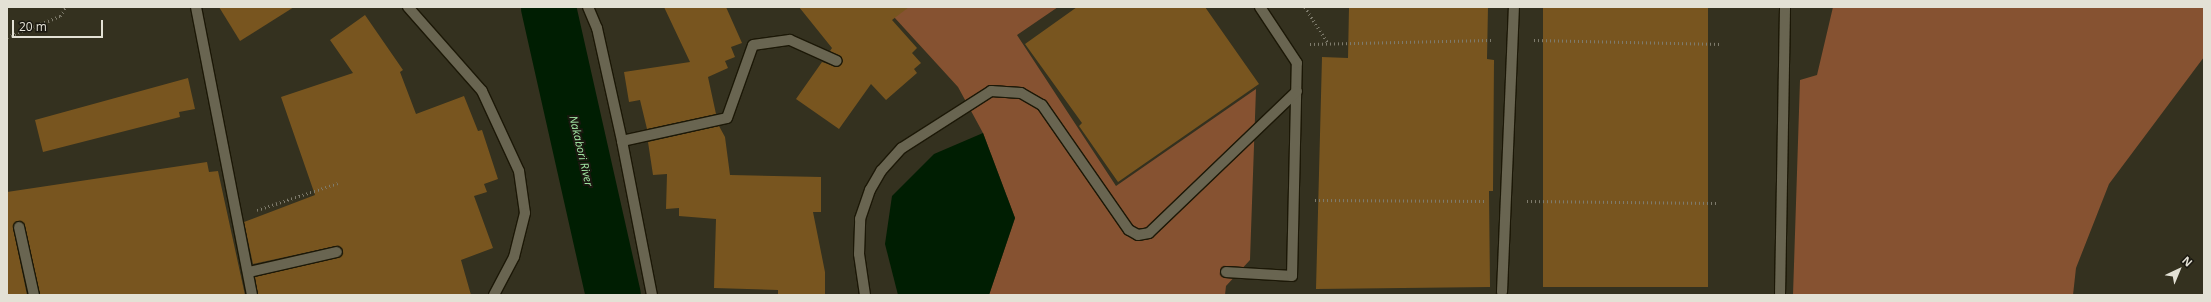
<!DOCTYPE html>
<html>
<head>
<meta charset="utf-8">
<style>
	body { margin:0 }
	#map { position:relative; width:2211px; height:302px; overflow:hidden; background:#34311f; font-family:"Open Sans",sans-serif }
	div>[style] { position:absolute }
	.forest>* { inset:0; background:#865231 }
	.water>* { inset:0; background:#001e02 }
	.river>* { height:55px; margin:-27.5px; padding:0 27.5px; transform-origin:27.5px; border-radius:27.5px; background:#001e02 }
	.building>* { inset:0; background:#78551f; transform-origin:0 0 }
	.path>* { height:2.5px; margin-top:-1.25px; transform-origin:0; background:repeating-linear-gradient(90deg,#7e7b6c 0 1px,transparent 0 4px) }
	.roads { filter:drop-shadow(1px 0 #1c1807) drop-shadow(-1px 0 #1c1807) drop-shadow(0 1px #1c1807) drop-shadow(0 -1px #1c1807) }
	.service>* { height:10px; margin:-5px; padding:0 5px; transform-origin:5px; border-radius:5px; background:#696551 }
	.pedestrian>* { height:10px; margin:-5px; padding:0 5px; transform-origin:5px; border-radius:5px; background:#696551 }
	.minor>* { height:10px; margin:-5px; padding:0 5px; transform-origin:5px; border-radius:5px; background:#696551 }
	span { translate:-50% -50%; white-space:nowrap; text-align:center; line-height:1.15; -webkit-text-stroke:4px #1a1810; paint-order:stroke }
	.water-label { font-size:11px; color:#a2e6a4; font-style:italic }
	.frame { position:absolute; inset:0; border:8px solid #e3e1d5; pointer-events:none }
	.north { position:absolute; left:2159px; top:250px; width:40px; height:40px; -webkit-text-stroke:3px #1a1810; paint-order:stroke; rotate:44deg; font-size:11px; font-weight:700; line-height:16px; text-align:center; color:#e3e1d5 }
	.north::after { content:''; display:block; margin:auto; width:14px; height:18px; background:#e3e1d5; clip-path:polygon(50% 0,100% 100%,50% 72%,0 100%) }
	.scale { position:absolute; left:12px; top:20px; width:91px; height:18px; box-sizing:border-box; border:2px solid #e3e1d5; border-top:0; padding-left:5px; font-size:12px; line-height:14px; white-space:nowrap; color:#e3e1d5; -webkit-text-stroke:3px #1a1810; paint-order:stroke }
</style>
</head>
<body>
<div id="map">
	<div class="forest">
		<div style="clip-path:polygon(875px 7px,1058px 7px,1017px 35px,1116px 186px,1256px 89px,1250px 260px,1226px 286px,1225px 295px,989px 295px,1015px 218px,983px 133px,958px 87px,894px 17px)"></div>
		<div style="clip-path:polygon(1833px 7px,2204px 7px,2204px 57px,2109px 184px,2076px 268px,2073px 295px,1793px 295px,1800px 80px,1817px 75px)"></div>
	</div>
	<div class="water">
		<div style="clip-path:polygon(983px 133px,1015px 218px,989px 295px,898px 295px,885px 244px,892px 196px,934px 154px)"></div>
	</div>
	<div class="river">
		<div style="left:548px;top:7px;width:295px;rotate:77.3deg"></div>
	</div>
	<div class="building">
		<div style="clip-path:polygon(219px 7px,294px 7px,240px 41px)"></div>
		<div style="clip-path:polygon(664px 7px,726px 7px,742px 43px,731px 47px,735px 57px,725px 61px,728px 68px,708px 77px,716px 114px,647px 129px,640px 100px,629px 102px,624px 72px,690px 62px)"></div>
		<div style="clip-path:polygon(799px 7px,909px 7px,892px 20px,917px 48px,912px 53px,921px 63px,914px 69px,917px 73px,886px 100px,871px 84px,839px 129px,796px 99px,822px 62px,837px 67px,843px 61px,830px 51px,832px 48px)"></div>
		<div style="clip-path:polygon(1077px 7px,1205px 7px,1259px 84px,1118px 182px,1079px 126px,1082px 123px,1025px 44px)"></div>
		<div style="clip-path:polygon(1349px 7px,1488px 7px,1487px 59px,1494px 60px,1493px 191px,1489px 191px,1490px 287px,1316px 289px,1322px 57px,1348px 58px)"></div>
		<div style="left:1543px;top:7px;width:165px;height:280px"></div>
		<div style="clip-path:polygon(365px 15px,403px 70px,400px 72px,416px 114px,464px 96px,478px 131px,482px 130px,498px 179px,484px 184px,487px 192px,474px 196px,493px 248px,461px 260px,471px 295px,258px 295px,255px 277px,343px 254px,342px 248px,336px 246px,253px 264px,244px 222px,315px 195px,281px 97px,353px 73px,330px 40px)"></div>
		<div style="clip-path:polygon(188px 78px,195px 109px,179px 112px,180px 117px,43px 152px,35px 120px)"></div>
		<div style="clip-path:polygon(719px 126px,725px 137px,730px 175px,821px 177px,821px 212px,813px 212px,825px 272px,825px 295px,778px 295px,778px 290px,714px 288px,716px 219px,679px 216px,679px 208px,666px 209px,667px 174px,653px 175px,648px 142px)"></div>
		<div style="clip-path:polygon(207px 162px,209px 172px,218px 171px,245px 295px,40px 295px,25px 226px,18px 221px,13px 228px,27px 295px,7px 295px,7px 192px)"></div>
	</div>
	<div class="path">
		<div style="left:1305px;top:7px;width:43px;rotate:57.4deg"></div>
		<div style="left:7px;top:37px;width:57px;rotate:-21.6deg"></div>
		<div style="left:60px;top:16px;width:11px;rotate:-56deg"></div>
		<div style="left:1534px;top:40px;width:188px;rotate:1.2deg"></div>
		<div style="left:1310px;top:44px;width:181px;rotate:-1.3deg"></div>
		<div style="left:1315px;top:200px;width:171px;rotate:0.3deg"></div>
		<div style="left:1527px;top:201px;width:189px;rotate:0.6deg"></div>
		<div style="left:257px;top:210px;width:85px;rotate:-18.4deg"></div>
	</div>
	<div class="roads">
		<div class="service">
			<div style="left:622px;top:141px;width:107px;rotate:-12.4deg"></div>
			<div style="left:727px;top:118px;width:77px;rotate:-70.4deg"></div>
			<div style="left:753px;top:45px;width:37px;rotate:-8deg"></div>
			<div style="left:790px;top:40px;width:51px;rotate:24.1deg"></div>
			<div style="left:1226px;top:272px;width:66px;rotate:3.5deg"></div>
			<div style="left:1292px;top:276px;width:213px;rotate:-88.7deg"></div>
			<div style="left:1297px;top:63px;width:67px;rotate:-123.5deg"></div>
			<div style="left:865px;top:295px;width:41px;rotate:-98.3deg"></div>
			<div style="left:859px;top:254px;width:35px;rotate:-88deg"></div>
			<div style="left:860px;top:219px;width:31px;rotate:-71deg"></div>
			<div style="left:870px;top:190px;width:22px;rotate:-60deg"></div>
			<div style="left:881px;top:171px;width:31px;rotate:-48deg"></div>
			<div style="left:902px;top:148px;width:106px;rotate:-32.6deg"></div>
			<div style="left:991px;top:91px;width:30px;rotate:4deg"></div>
			<div style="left:1021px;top:93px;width:24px;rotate:30deg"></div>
			<div style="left:1042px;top:105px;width:152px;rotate:55.2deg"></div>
			<div style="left:1129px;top:230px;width:10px;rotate:29deg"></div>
			<div style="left:1138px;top:235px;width:11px;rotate:-10deg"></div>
			<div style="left:1149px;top:233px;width:205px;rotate:-43.8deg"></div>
		</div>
		<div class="pedestrian">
			<div style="left:1502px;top:292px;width:285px;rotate:-87.6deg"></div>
		</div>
		<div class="minor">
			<div style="left:196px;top:7px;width:293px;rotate:79deg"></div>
			<div style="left:408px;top:7px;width:112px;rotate:48.6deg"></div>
			<div style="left:482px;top:91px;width:88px;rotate:65.2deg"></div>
			<div style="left:519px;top:171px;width:42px;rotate:81.9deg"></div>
			<div style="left:525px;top:213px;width:45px;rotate:104deg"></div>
			<div style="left:514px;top:257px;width:43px;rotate:117.8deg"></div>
			<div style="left:588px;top:7px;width:23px;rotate:67deg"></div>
			<div style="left:597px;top:28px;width:116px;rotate:77.5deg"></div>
			<div style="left:622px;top:141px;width:157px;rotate:79deg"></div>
			<div style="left:19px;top:227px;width:70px;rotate:77.6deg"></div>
			<div style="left:249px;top:272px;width:90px;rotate:-12.8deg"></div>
			<div style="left:1780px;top:295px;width:288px;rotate:-89deg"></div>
		</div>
	</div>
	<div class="water-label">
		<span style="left:581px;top:151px;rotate:77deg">Nakabori River</span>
	</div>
	<div class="frame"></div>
	<div class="north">N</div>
	<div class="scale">20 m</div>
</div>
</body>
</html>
